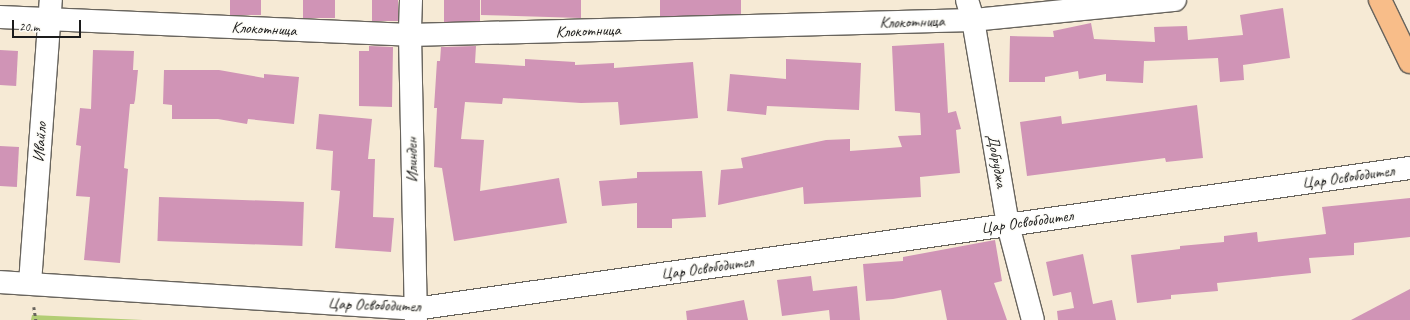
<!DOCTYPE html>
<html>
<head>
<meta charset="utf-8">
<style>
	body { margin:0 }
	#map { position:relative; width:1410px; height:320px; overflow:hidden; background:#f6ead5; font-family:Caveat,sans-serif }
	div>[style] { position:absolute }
	.green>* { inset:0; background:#b2cd74 }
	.building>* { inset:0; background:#d094b6; transform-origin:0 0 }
	.path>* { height:2.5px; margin-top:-1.25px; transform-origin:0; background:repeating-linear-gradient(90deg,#68645d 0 3px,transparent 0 6px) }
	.roads { filter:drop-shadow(1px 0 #68645d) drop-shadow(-1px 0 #68645d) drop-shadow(0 1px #68645d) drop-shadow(0 -1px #68645d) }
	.minor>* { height:22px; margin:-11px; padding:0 11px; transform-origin:11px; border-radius:11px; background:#fff }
	.major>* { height:22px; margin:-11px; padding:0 11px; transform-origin:11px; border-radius:11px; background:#f8bd89 }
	span { translate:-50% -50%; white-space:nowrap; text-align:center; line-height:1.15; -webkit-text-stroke:3px #fdfcf7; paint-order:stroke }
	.street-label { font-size:16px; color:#1c1c1c }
	.scale { position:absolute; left:12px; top:20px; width:69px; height:18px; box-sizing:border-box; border:2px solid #1c1c1c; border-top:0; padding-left:5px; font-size:12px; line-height:14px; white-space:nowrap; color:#1c1c1c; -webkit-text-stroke:3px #fdfcf7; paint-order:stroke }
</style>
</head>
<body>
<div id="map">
	<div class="green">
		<div style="clip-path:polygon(32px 315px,143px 320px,31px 320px)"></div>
	</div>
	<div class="building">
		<div style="left:230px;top:0;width:31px;height:15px"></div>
		<div style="left:303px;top:0;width:32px;height:18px"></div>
		<div style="left:372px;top:0;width:26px;height:21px"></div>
		<div style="left:444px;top:0;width:36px;height:22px"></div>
		<div style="clip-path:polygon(481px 0,581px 0,581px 18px,481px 15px)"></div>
		<div style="left:660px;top:0;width:81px;height:16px"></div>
		<div style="clip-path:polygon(1283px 8px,1290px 58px,1243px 65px,1244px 80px,1220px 82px,1218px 58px,1144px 61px,1143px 83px,1106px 81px,1106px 74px,1079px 79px,1078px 71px,1045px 77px,1045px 82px,1009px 82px,1010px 36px,1054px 37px,1053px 31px,1091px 23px,1094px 39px,1155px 42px,1154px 27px,1187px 26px,1188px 40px,1243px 35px,1240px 15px)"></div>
		<div style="clip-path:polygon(944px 43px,948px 113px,956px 111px,961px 129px,956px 130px,960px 173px,920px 177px,921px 197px,804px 204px,803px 187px,718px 205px,721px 170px,743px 168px,741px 158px,826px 140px,850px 139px,850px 151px,902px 147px,898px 136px,921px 135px,920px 113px,895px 111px,892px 46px)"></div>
		<div style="clip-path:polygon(369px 46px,393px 47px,392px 107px,359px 106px,359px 51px,369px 51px)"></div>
		<div style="clip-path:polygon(476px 46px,475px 63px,525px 66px,525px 59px,575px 62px,575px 65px,614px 63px,614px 68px,693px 62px,698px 118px,620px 125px,618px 102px,581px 103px,503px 98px,502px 104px,465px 102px,461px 139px,484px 140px,480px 191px,559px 178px,567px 223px,454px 241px,442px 168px,434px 167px,437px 108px,434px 108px,437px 61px,440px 61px,441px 47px)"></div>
		<div style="left:0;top:50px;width:18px;height:35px;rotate:3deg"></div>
		<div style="clip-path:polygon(93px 50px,134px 51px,133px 70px,138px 70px,135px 100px,134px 104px,130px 104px,124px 168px,128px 169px,120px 263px,84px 260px,90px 197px,76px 196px,81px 146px,76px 145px,80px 108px,91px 109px)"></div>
		<div style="clip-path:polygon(786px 59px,861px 63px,859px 110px,767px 106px,766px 115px,727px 111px,730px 74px,786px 79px)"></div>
		<div style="clip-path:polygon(164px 70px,219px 70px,264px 78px,264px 74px,299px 77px,294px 124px,248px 119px,247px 124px,218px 119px,172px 119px,172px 105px,163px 104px)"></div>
		<div style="clip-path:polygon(1197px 105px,1203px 158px,1166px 162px,1165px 158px,1027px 176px,1020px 122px,1061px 116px,1062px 124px)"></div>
		<div style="clip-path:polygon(319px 114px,372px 119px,368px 159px,375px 159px,373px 217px,394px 218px,391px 252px,335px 248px,340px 191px,331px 190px,333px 151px,316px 149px)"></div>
		<div style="left:0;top:146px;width:19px;height:40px;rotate:3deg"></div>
		<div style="clip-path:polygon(702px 171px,706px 217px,672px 219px,672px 228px,637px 228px,637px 203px,602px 206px,599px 181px,637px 178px,637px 172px)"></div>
		<div style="left:159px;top:197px;width:145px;height:44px;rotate:2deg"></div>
		<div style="clip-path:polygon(1410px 198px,1410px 237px,1354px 243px,1354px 255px,1309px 258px,1311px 273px,1217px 283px,1218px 291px,1171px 295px,1171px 299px,1137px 303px,1131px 255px,1180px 249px,1180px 246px,1224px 242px,1224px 236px,1257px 232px,1258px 242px,1326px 234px,1322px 207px)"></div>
		<div style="clip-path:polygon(995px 240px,1002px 281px,994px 283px,1007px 320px,947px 320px,941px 290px,893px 299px,866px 301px,863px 264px,903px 261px,903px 257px)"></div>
		<div style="clip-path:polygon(1083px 254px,1093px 304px,1112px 300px,1116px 320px,1058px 320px,1057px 311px,1074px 308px,1071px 292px,1053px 296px,1046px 262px)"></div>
		<div style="clip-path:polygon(811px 276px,813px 291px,857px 286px,860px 320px,830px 320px,829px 310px,782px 316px,777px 280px)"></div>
		<div style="clip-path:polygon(1410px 289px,1410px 320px,1351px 320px)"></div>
		<div style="clip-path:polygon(744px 300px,748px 320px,687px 320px,686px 311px)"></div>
	</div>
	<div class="path">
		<div style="left:34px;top:307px;width:13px;rotate:81deg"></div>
	</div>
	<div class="roads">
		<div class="minor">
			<div style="left:411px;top:0;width:35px;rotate:92deg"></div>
			<div style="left:410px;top:35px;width:285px;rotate:88.8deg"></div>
			<div style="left:967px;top:0;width:21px;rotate:73deg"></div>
			<div style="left:973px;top:20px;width:208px;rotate:80.3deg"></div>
			<div style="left:1008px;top:225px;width:98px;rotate:75.3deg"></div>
			<div style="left:0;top:17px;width:410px;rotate:2.5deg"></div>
			<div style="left:410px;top:35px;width:563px;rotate:-1.53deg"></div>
			<div style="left:973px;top:20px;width:203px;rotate:-5.7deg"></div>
			<div style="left:0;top:282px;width:416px;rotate:3.7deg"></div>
			<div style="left:415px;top:309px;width:1005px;rotate:-8.07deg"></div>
			<div style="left:30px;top:283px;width:284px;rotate:-85.8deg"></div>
		</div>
		<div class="major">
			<div style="left:1380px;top:0;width:69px;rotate:64.2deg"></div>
		</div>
	</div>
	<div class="street-label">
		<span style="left:912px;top:22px;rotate:-2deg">Клокотница</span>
		<span style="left:264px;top:29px;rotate:3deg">Клокотница</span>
		<span style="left:588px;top:31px;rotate:-2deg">Клокотница</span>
		<span style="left:40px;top:142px;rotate:-86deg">Ивайло</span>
		<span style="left:412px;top:160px;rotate:-91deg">Илинден</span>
		<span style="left:997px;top:161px;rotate:80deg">Добруджа</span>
		<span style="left:1348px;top:177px;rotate:-8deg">Цар Освободител</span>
		<span style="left:1027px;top:222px;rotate:-8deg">Цар Освободител</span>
		<span style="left:707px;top:268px;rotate:-8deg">Цар Освободител</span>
		<span style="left:374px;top:305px;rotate:2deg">Цар Освободител</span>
	</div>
	<div class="scale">20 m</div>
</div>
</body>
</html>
